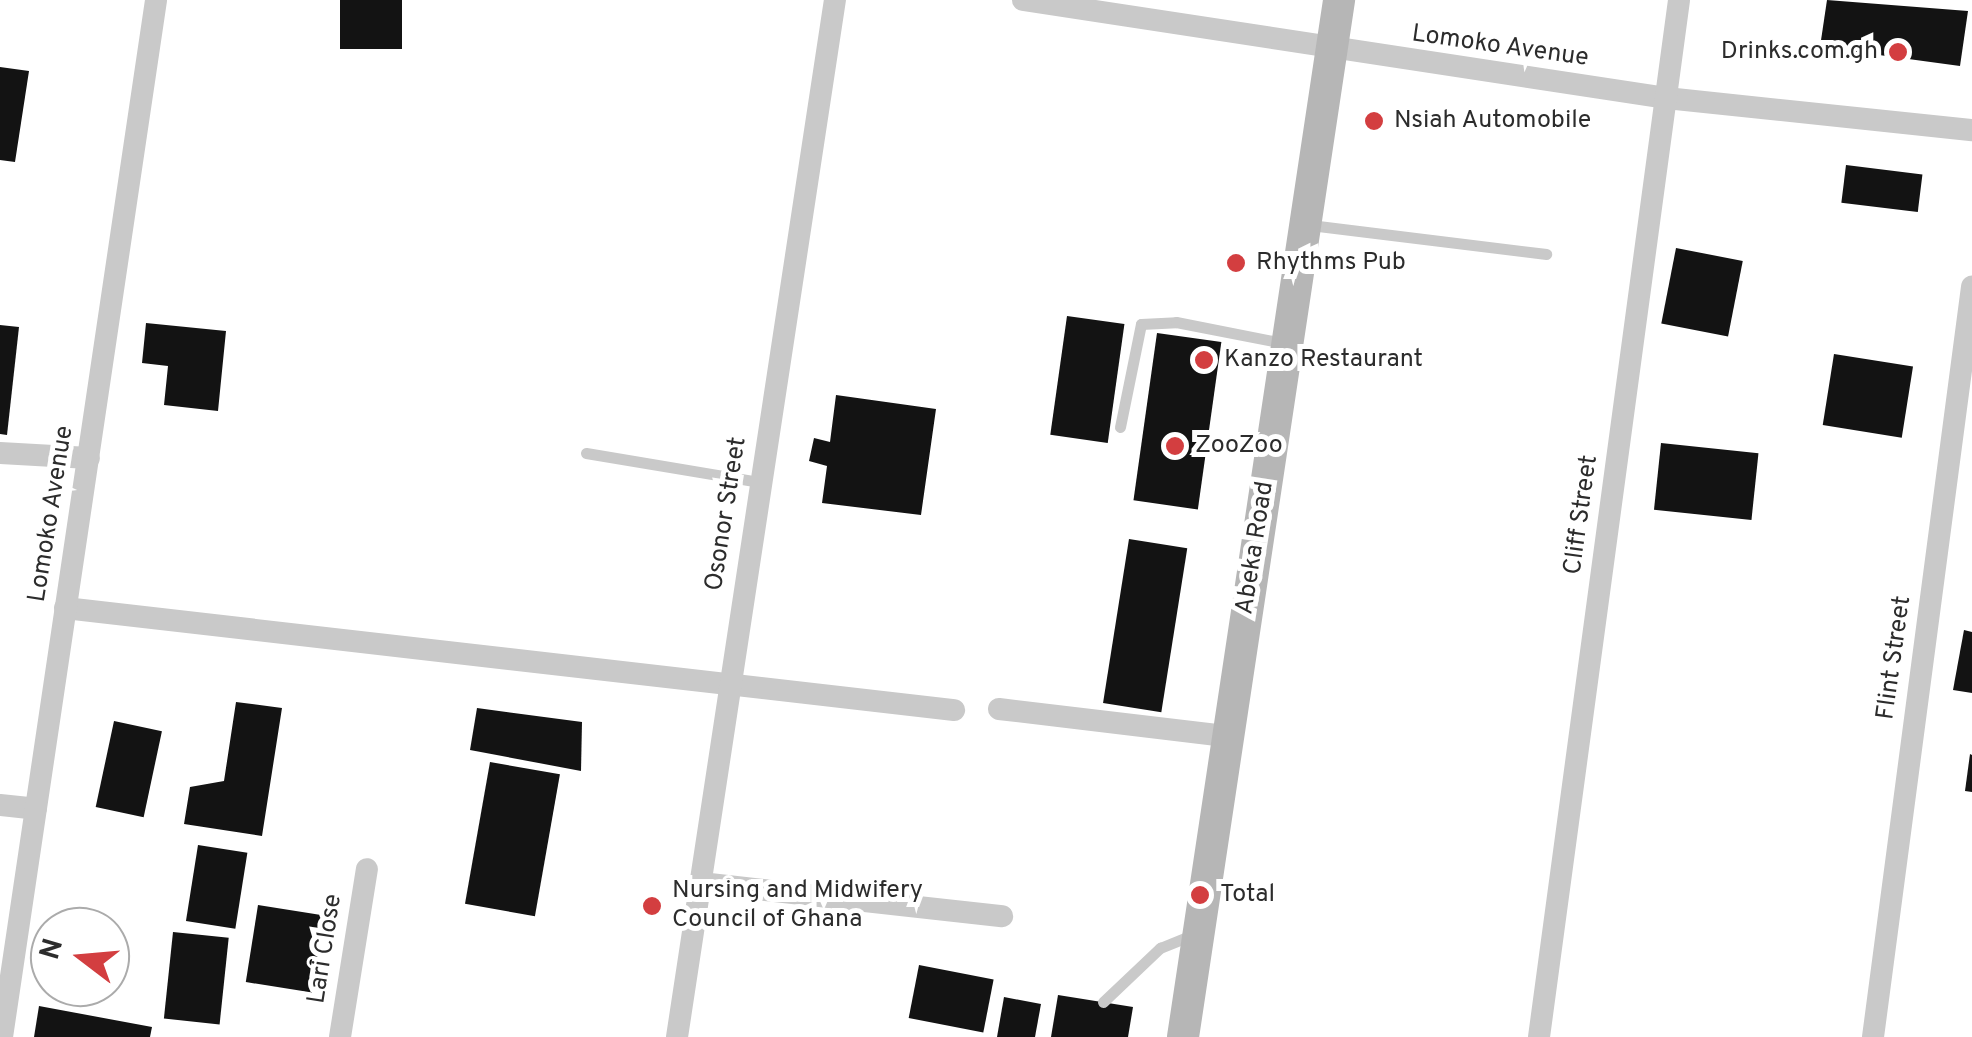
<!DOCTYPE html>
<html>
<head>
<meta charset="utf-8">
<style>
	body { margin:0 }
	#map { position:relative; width:1972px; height:1037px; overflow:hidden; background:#fff; font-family:Overpass,sans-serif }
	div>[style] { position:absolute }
	.building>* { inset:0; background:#131313; transform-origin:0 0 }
	.lane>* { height:11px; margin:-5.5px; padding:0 5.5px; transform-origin:5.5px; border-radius:5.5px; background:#c9c9c9 }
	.street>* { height:22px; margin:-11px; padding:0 11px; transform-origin:11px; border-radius:11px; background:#c9c9c9 }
	.secondary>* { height:32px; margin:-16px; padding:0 16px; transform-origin:16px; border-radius:16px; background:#b6b6b6 }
	.dots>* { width:28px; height:28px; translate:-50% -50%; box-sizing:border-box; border:5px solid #fff; border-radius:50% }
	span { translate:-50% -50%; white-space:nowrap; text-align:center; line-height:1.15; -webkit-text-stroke:10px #fff; paint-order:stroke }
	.street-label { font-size:25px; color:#2c2c2c }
	.poi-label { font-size:25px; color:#2c2c2c }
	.right { translate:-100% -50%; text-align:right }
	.left { translate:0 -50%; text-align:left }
	.north { position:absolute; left:30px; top:907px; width:100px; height:100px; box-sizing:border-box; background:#fff; border:2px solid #ababab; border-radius:50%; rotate:286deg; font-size:28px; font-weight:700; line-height:40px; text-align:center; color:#2c2c2c }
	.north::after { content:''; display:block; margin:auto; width:35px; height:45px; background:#d33e40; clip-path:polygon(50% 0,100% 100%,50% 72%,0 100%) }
</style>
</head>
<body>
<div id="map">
	<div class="building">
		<div style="left:340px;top:0;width:62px;height:49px"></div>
		<div style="clip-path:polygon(1827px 0,1968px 11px,1960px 66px,1820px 47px)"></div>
		<div style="clip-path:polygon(0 67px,29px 71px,15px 162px,0 160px)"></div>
		<div style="left:1846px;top:165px;width:77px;height:38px;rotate:7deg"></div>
		<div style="left:1676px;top:248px;width:68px;height:77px;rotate:11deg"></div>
		<div style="left:1067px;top:316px;width:58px;height:120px;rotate:8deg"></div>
		<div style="clip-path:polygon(146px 323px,226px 331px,218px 411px,164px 405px,168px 366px,142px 363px)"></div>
		<div style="clip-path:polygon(0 325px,19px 327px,7px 435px,0 434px)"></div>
		<div style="left:1157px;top:333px;width:65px;height:169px;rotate:8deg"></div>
		<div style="left:1834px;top:354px;width:80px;height:72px;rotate:9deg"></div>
		<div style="clip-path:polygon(836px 395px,936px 409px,921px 515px,822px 503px,827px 466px,809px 461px,814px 438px,830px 442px)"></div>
		<div style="left:1661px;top:443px;width:98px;height:67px;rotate:6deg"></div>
		<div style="left:1129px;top:539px;width:59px;height:166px;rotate:9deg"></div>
		<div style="clip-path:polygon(1964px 630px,1972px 632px,1972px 693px,1953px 690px)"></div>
		<div style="clip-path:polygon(236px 702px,282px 708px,262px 836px,184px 824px,190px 787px,224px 781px)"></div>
		<div style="clip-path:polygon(477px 708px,582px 722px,581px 771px,470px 750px)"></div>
		<div style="left:114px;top:721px;width:49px;height:88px;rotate:12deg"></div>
		<div style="clip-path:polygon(1970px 754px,1972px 755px,1972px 792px,1965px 791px)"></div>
		<div style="left:490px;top:762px;width:71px;height:144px;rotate:10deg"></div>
		<div style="left:198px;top:845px;width:50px;height:77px;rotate:9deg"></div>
		<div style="left:258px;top:905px;width:67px;height:78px;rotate:9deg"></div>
		<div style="left:173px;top:932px;width:56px;height:87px;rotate:6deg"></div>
		<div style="left:919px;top:965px;width:76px;height:54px;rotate:11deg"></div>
		<div style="clip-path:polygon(1058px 995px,1133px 1007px,1128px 1037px,1051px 1037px)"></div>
		<div style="clip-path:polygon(1004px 997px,1041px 1004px,1035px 1037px,997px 1037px)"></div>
		<div style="clip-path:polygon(39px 1006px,152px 1027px,150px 1037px,34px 1037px)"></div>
	</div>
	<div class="lane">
		<div style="left:1310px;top:225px;width:238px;rotate:7deg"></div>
		<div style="left:1120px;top:427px;width:105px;rotate:-78.5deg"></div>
		<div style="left:1141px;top:324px;width:35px;rotate:-3deg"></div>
		<div style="left:1176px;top:322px;width:109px;rotate:11.1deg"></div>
		<div style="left:586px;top:453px;width:175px;rotate:9.5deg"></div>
		<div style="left:1103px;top:1002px;width:79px;rotate:-43.5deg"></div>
		<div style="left:1160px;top:948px;width:37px;rotate:-22deg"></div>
	</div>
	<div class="street">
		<div style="left:1023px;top:0;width:650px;rotate:8.67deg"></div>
		<div style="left:1666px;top:98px;width:308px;rotate:6deg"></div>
		<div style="left:0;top:453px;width:89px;rotate:3.2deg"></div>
		<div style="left:65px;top:608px;width:895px;rotate:6.55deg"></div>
		<div style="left:999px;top:709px;width:230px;rotate:6.8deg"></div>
		<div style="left:0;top:805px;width:36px;rotate:6deg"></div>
		<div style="left:701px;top:883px;width:303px;rotate:6.3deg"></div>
		<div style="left:2px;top:1037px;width:1048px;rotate:-81.55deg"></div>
		<div style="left:340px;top:1037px;width:170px;rotate:-80.9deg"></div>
		<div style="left:677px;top:1037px;width:1049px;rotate:-81.34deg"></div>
		<div style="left:1539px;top:1037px;width:1046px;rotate:-82.31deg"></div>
		<div style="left:1873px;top:1037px;width:757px;rotate:-82.48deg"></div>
	</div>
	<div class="secondary">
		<div style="left:1183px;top:1037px;width:1049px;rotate:-81.44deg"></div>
	</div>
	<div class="dots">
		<div style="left:1898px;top:52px;background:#d33e40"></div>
		<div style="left:1374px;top:121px;background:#d33e40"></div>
		<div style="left:1236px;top:263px;background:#d33e40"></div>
		<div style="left:1204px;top:360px;background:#d33e40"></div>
		<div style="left:1175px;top:446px;background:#d33e40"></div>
		<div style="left:1200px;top:895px;background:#d33e40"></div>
		<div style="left:652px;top:906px;background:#d33e40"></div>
	</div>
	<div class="street-label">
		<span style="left:1500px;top:47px;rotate:8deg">Lomoko Avenue</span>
		<span style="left:52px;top:514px;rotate:-81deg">Lomoko Avenue</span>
		<span style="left:727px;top:514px;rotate:-81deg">Osonor Street</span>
		<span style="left:1582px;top:515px;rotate:-82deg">Cliff Street</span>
		<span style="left:1256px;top:548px;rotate:-81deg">Abeka Road</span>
		<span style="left:1895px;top:658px;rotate:-82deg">Flint Street</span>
		<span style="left:326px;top:949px;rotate:-81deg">Lari Close</span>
	</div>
	<div class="poi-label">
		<span class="right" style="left:1878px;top:52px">Drinks.com.gh</span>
		<span class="left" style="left:1394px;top:121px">Nsiah Automobile</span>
		<span class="left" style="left:1256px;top:263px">Rhythms Pub</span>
		<span class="left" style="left:1224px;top:360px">Kanzo Restaurant</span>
		<span class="left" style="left:1195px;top:446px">ZooZoo</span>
		<span class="left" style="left:672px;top:906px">Nursing and Midwifery<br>Council of Ghana</span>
		<span class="left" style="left:1220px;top:895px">Total</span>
	</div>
	<div class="north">N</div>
</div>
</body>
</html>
